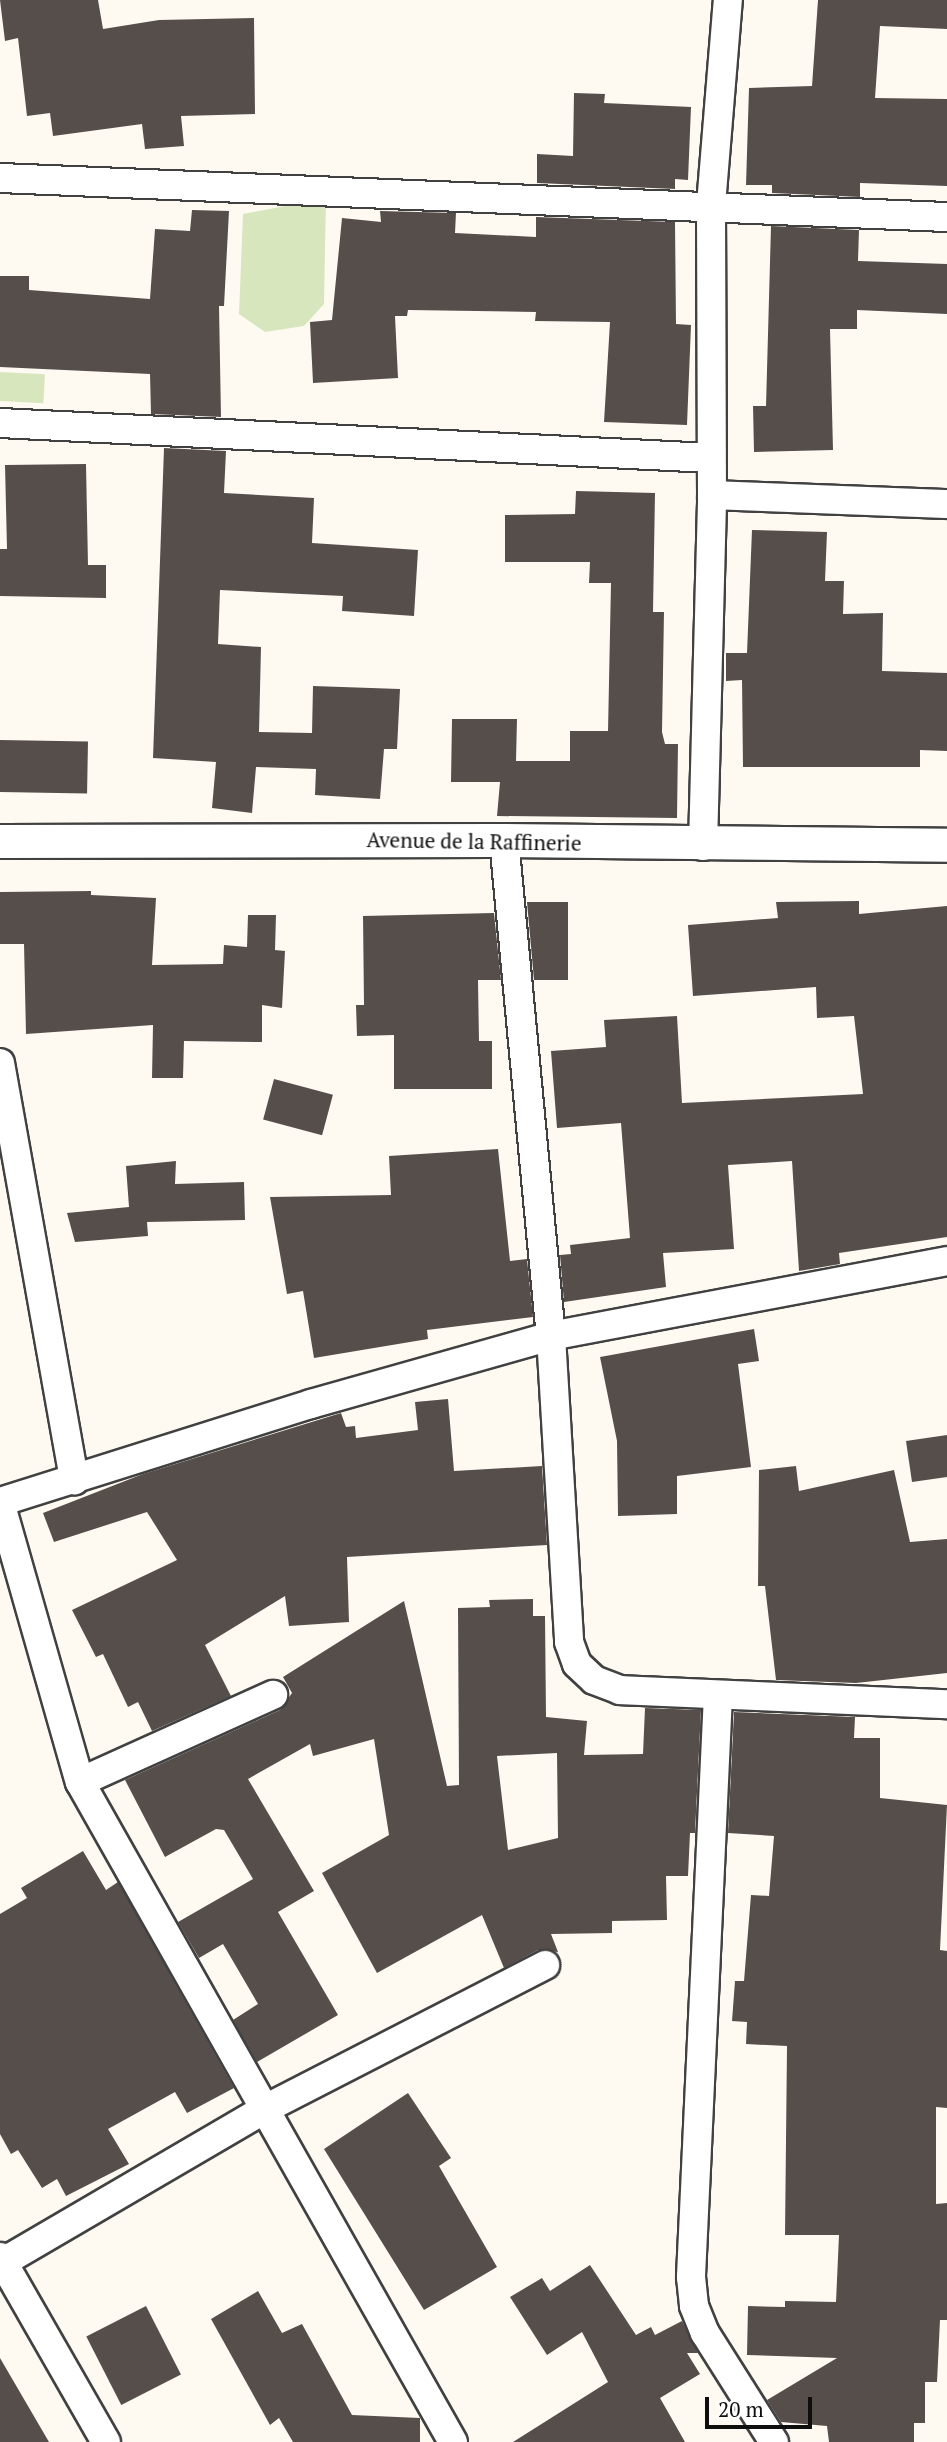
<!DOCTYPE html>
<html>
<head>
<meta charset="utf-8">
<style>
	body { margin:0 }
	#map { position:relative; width:947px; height:2442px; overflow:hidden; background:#fefaf1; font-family:"PT Serif",serif }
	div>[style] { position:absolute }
	.green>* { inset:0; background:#d7e6bd; transform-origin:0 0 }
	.building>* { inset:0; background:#564e4b; transform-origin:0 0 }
	.roads { filter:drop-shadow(2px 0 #414141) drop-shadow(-2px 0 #414141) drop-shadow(0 2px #414141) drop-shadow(0 -2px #414141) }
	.minor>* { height:28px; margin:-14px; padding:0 14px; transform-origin:14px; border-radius:14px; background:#fff }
	.tertiary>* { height:33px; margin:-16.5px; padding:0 16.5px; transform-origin:16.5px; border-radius:16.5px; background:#fff }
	span { translate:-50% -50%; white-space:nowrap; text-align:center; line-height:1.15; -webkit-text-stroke:7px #fff; paint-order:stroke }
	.street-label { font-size:21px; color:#0e0e0e }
	.scale { position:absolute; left:705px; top:2397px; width:107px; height:32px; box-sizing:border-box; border:4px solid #0e0e0e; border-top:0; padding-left:9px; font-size:21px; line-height:24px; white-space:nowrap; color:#0e0e0e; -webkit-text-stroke:5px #fff; paint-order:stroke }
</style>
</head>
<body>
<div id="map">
	<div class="green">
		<div style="clip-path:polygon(326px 198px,324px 304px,304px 326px,265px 332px,239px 314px,243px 214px)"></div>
		<div style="left:0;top:372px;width:45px;height:29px;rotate:3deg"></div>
	</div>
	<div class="building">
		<div style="clip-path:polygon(0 0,98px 0,103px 29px,159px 20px,254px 18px,255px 114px,181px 116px,184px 146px,145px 149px,142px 124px,53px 136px,50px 113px,27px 116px,18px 38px,5px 41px)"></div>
		<div style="clip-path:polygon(818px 0,947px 0,947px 29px,880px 26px,875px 98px,947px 99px,947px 186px,860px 183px,860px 197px,772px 193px,772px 185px,746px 185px,749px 88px,812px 86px)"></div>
		<div style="clip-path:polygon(574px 93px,605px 94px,604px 103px,691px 107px,688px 180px,675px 179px,675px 189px,537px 183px,537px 154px,573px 156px)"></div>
		<div style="clip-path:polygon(192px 210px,229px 211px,224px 306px,219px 306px,221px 417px,151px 414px,150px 374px,0 367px,0 276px,29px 276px,29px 290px,150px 299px,155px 229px,190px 231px)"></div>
		<div style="clip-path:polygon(380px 211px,456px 213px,455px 233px,536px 237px,536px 217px,675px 222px,676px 324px,691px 325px,687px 425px,604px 422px,610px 322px,535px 321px,536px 312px,408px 310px,407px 316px,395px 316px,398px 378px,313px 383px,310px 322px,332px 320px,342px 218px,381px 222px)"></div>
		<div style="clip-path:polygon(771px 226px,859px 230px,858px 261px,947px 264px,947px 314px,857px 310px,857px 329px,830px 329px,833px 450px,754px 452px,753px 406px,766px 406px)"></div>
		<div style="clip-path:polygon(164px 448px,226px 451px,224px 493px,314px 498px,312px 543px,418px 550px,414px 616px,342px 611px,343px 596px,220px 590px,218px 644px,261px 647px,259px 732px,312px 733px,313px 686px,400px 689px,397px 749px,384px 749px,380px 799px,315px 795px,316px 769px,256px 767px,252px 813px,212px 808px,216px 762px,153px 758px)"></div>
		<div style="clip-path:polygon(86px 464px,88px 565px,106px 565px,106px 598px,0 596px,0 549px,7px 549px,5px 465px)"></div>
		<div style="clip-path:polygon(576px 491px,655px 493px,653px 612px,664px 612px,662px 732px,665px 744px,678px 744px,677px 818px,497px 816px,500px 782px,451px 782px,452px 719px,517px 719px,516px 761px,570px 761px,570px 731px,608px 731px,611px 583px,589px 583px,590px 562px,505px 562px,505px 515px,575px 514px)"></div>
		<div style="clip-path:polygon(752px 530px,827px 532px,825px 581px,844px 581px,843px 614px,883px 613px,882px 671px,947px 673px,947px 751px,920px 750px,920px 767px,743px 767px,742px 680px,726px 681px,726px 653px,747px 653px)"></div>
		<div style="left:0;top:740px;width:88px;height:52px;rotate:1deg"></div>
		<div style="clip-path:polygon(91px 891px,91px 895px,156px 898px,152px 965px,223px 964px,224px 945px,247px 947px,248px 915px,276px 915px,275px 950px,285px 951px,282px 1008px,262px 1005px,262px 1042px,184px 1041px,183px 1078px,152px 1078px,153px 1025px,26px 1034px,24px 944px,0 944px,0 892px)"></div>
		<div style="clip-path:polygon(859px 901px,859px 914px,947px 906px,947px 1237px,839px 1253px,840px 1264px,799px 1271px,792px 1161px,728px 1165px,734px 1249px,663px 1253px,666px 1287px,564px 1302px,560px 1255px,571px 1254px,570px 1245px,630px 1238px,621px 1123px,557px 1128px,551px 1051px,606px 1047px,604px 1020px,677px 1016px,682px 1103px,863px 1094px,854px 1016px,817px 1018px,816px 987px,693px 996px,688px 925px,778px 918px,776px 902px)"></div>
		<div style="clip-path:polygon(527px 902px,568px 902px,568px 980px,534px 980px)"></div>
		<div style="clip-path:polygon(494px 913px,501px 980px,478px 980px,479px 1041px,492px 1041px,492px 1089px,394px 1089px,394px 1035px,357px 1036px,356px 1005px,364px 1005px,363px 916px)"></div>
		<div style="left:274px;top:1079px;width:61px;height:42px;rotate:15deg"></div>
		<div style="clip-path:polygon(498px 1149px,510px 1261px,527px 1259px,533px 1317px,427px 1330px,428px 1339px,314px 1358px,303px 1291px,287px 1294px,270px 1197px,391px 1195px,389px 1156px)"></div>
		<div style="clip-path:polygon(176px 1161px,175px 1184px,244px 1182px,245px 1220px,147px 1222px,148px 1236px,75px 1242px,67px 1213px,129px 1207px,126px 1166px)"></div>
		<div style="clip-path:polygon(754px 1329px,759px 1361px,738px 1364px,751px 1467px,677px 1476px,677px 1514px,618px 1516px,617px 1441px,600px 1357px)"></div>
		<div style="clip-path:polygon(448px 1399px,454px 1471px,542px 1466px,547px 1545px,347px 1557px,349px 1622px,289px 1626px,285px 1596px,205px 1645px,231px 1696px,152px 1731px,138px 1702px,128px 1707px,103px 1654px,96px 1657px,72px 1610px,177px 1560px,147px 1512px,54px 1542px,43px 1513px,143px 1474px,341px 1413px,346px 1427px,355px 1426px,356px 1438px,418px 1430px,415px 1402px)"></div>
		<div style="clip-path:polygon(947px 1435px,947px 1477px,912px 1482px,906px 1441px)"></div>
		<div style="clip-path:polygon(796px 1466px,799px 1491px,894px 1470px,910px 1542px,947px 1539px,947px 1673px,856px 1683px,776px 1680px,765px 1586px,758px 1586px,759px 1470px)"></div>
		<div style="clip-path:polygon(evenodd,533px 1599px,533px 1616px,545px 1616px,546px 1717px,587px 1721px,584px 1755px,643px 1754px,645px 1708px,701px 1710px,695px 1833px,690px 1833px,688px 1876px,666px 1876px,667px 1920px,612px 1921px,612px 1933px,551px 1934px,558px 1952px,538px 1950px,504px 1968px,482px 1915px,377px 1973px,322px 1873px,389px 1835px,374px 1739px,313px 1756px,310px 1744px,248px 1779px,314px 1891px,278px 1912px,338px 2015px,257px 2062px,233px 2020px,258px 2004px,223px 1944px,199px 1958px,178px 1922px,253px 1879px,224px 1830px,216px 1829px,165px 1857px,125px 1780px,280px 1710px,292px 1693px,283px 1677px,404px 1601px,447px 1786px,459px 1785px,458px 1608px,490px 1607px,489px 1600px,533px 1599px,557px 1753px,558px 1838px,508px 1850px,497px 1756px,557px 1753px)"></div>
		<div style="clip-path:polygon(734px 1712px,855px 1717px,854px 1738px,880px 1738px,880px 1798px,947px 1805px,940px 1950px,947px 1951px,947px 2108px,936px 2107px,936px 2204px,947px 2203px,947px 2320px,940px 2320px,937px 2382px,925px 2382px,925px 2423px,914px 2423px,914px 2442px,829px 2442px,827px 2426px,781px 2422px,767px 2400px,837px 2358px,747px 2355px,748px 2306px,785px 2307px,785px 2301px,836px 2302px,839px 2235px,785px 2235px,787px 2046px,746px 2044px,747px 2022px,732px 2021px,735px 1981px,744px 1981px,751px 1895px,769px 1896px,774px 1836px,728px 1833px)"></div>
		<div style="clip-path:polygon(83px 1851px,106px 1890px,118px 1882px,234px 2088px,187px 2113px,175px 2092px,108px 2129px,129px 2164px,66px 2196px,57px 2179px,42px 2188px,18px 2150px,11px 2154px,0 2134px,0 1914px,27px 1898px,21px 1888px)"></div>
		<div style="clip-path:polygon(408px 2093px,451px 2158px,439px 2166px,497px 2267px,424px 2310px,324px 2149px)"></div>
		<div style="clip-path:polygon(590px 2265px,636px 2335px,651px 2327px,655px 2335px,682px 2321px,698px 2353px,687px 2353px,700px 2374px,660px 2398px,685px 2442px,513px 2442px,608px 2382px,582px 2332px,547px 2355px,510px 2297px,542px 2278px,550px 2291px)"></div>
		<div style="clip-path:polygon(258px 2291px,282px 2333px,302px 2324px,352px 2415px,420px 2418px,420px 2442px,293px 2442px,279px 2418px,270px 2425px,211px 2319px)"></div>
		<div style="left:146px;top:2306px;width:77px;height:67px;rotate:63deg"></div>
		<div style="clip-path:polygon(0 2358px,49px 2442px,0 2442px)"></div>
	</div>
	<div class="roads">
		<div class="minor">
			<div style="left:0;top:178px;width:948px;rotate:2.36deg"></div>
			<div style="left:0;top:423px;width:712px;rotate:2.82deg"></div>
			<div style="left:712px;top:495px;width:235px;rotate:2.2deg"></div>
			<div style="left:504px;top:840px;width:498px;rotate:84.6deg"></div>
			<div style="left:551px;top:1336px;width:307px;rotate:86.6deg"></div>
			<div style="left:569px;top:1642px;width:23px;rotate:70deg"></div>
			<div style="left:577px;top:1664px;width:23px;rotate:43deg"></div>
			<div style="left:594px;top:1680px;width:28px;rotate:21deg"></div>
			<div style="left:620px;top:1690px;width:327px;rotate:2.5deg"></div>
			<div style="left:703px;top:846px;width:351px;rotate:-88.5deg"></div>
			<div style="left:712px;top:495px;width:290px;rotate:-90.2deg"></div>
			<div style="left:711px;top:205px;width:206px;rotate:-85.3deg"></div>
			<div style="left:0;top:1063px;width:424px;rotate:79.9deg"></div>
			<div style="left:0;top:1502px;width:291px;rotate:74.1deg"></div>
			<div style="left:80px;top:1782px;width:758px;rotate:60.53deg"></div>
			<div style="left:0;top:1502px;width:326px;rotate:-17.5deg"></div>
			<div style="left:311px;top:1404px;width:249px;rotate:-15.8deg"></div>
			<div style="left:551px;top:1336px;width:403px;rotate:-10.7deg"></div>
			<div style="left:718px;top:1695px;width:583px;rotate:92.66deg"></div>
			<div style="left:691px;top:2277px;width:29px;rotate:84deg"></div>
			<div style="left:694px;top:2306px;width:29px;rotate:68deg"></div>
			<div style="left:705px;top:2333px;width:129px;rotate:57.7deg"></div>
			<div style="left:80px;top:1782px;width:212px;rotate:-24.3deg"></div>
			<div style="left:0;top:2257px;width:213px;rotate:60.2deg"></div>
			<div style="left:3px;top:2262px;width:303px;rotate:-30.3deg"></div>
			<div style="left:265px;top:2109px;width:315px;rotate:-27.2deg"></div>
		</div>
		<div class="tertiary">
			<div style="left:0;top:841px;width:504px;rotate:-0.11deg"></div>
			<div style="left:504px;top:840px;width:443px;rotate:0.6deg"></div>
		</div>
	</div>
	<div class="street-label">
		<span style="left:474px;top:841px;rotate:1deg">Avenue de la Raffinerie</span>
	</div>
	<div class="scale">20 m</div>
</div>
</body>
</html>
